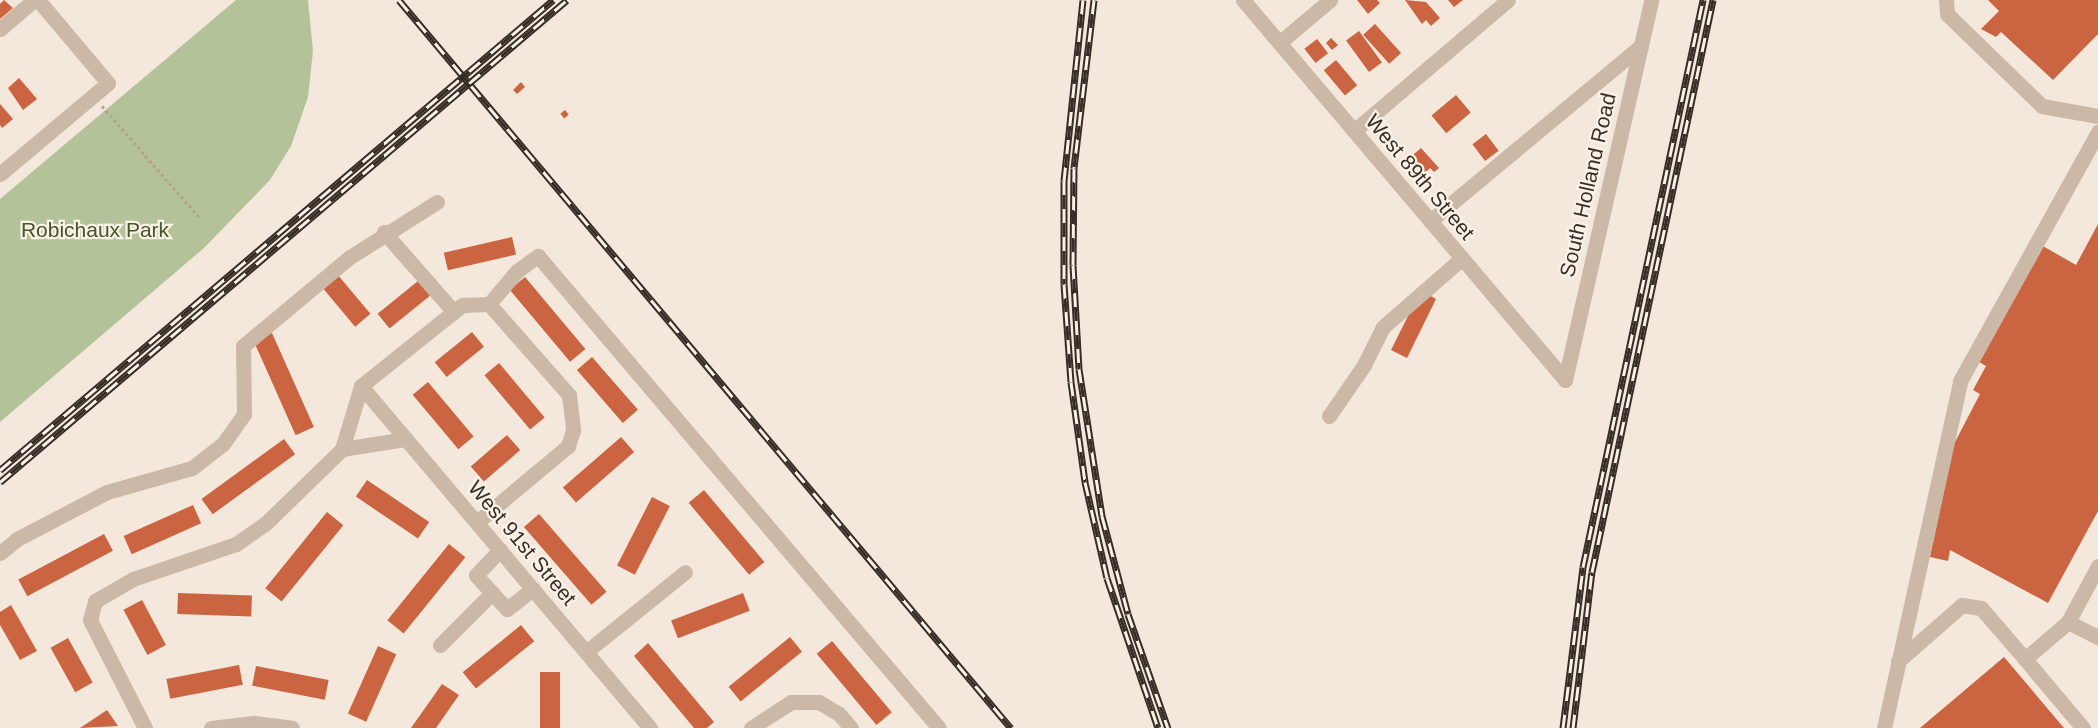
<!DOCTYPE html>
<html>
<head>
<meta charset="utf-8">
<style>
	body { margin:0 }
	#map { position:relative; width:2098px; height:728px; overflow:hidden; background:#f3e8db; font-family:Arial,sans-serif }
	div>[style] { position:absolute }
	.green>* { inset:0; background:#b4c29a }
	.building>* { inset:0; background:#cb6441; transform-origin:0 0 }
	.path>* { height:3px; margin-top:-1.5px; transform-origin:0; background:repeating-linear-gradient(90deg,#b7a290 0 3px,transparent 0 6px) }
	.minor>* { height:15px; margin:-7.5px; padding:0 7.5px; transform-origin:7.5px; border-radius:7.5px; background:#cbb8a6 }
	.rail>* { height:7px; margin-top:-3.5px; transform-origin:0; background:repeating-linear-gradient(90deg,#faf2e7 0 14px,#372d27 0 28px); box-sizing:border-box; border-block:2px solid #372d27 }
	span { translate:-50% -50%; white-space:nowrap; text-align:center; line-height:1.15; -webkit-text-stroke:4.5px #faf2e7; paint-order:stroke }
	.street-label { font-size:21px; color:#372d27 }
	.park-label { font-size:21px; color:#45562a }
</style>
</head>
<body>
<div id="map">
	<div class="green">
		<div style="clip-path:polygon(236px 0,308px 0,313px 51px,308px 97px,291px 146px,270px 180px,204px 248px,0 422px,0 199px)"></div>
	</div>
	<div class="building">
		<div style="clip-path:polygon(4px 0,13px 8px,0 19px,0 4px)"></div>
		<div style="clip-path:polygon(1357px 0,1377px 0,1380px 3px,1368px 14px)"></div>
		<div style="clip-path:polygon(1405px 0,1426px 2px,1440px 18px,1431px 26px,1426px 20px,1422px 24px)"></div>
		<div style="clip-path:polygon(1448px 0,1463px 0,1454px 7px)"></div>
		<div style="clip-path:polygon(1988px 0,2098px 0,2098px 34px,2053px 80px,2001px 32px,1996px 37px,1981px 29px,1999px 11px)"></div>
		<div style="left:1375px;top:24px;width:39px;height:16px;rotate:48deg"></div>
		<div style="left:1359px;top:31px;width:39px;height:16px;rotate:54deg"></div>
		<div style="clip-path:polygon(1331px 38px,1338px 45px,1332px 50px,1326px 43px)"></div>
		<div style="left:1317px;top:39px;width:18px;height:16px;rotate:52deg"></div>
		<div style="left:1336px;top:60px;width:33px;height:16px;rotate:50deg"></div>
		<div style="clip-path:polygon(19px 78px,37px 99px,23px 110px,8px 88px)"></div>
		<div style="clip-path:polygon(521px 82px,525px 87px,517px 94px,513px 90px)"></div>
		<div style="left:1456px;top:95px;width:23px;height:32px;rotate:50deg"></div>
		<div style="clip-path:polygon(0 104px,13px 119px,2px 128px,0 125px)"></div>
		<div style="left:565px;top:110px;width:6px;height:6px;rotate:51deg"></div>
		<div style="left:1486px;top:134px;width:21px;height:17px;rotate:53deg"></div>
		<div style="clip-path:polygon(1421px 148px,1439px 168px,1434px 172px,1430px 168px,1423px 175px,1408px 159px)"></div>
		<div style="clip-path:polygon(2098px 224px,2098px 511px,2048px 603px,1950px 550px,1948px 561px,1930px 557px,1954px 444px,1980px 394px,1973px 390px,1986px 366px,1979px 362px,2041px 245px,2076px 265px)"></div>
		<div style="left:512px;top:237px;width:18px;height:70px;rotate:77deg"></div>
		<div style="left:337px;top:274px;width:52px;height:20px;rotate:50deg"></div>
		<div style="left:525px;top:277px;width:94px;height:20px;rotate:50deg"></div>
		<div style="left:418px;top:281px;width:19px;height:52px;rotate:51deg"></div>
		<div style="clip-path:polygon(1429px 295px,1436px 299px,1407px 358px,1391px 350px,1410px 312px)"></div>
		<div style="left:472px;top:332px;width:19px;height:48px;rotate:51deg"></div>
		<div style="left:272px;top:333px;width:103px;height:20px;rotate:66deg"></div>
		<div style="left:592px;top:357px;width:70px;height:20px;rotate:49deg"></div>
		<div style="left:499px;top:363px;width:71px;height:19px;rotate:50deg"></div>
		<div style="left:428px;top:382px;width:71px;height:20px;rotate:50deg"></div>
		<div style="left:507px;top:435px;width:20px;height:48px;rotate:49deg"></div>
		<div style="left:621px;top:437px;width:20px;height:77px;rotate:49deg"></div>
		<div style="left:284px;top:439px;width:19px;height:102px;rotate:54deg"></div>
		<div style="left:367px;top:480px;width:75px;height:20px;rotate:34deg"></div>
		<div style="left:704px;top:490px;width:94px;height:20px;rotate:50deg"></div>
		<div style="left:652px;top:497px;width:20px;height:77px;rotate:27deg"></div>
		<div style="left:193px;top:505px;width:20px;height:76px;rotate:66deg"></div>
		<div style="left:327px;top:512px;width:21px;height:98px;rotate:39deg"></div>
		<div style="left:539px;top:514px;width:103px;height:20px;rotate:49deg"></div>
		<div style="left:104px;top:534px;width:19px;height:97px;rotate:62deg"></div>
		<div style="left:449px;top:544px;width:21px;height:98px;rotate:39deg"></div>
		<div style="left:178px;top:593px;width:74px;height:21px;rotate:2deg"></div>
		<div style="left:743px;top:593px;width:19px;height:77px;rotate:69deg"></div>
		<div style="left:142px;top:600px;width:51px;height:21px;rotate:62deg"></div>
		<div style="clip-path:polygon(11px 605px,37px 651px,20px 660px,0 625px,0 612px)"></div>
		<div style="left:521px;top:625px;width:21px;height:75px;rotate:51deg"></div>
		<div style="left:790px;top:637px;width:19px;height:79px;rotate:51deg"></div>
		<div style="left:68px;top:638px;width:51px;height:20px;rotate:61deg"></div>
		<div style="left:832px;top:641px;width:93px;height:20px;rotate:50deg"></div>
		<div style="clip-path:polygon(648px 643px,714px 722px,707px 728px,694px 728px,634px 656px)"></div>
		<div style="left:378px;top:646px;width:20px;height:74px;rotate:24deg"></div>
		<div style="clip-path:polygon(2004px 657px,2064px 728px,1920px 728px)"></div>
		<div style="left:239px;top:665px;width:20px;height:74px;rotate:79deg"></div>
		<div style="left:256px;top:666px;width:74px;height:20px;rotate:11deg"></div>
		<div style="left:540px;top:672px;width:20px;height:56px"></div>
		<div style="clip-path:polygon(442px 684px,459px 695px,436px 728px,411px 728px)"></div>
		<div style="clip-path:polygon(107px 710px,118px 726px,80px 728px)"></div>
	</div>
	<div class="path">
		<div style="left:102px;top:106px;width:147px;rotate:48.9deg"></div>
	</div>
	<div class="minor">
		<div style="left:1243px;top:0;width:498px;rotate:49.7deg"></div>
		<div style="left:1946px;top:0;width:14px;rotate:86deg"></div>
		<div style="left:1947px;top:14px;width:132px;rotate:44.1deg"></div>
		<div style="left:2042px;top:106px;width:57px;rotate:10.1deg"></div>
		<div style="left:0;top:29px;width:45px;rotate:-40.5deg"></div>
		<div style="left:1279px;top:43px;width:67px;rotate:-40.1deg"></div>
		<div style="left:1354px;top:131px;width:202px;rotate:-40.4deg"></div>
		<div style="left:0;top:174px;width:141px;rotate:-40.1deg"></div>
		<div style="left:108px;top:83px;width:109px;rotate:-130.1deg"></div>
		<div style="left:1430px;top:221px;width:274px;rotate:-39.7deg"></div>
		<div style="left:384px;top:232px;width:106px;rotate:48.8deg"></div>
		<div style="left:489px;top:304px;width:43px;rotate:-49.7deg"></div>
		<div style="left:517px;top:271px;width:26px;rotate:-36deg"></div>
		<div style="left:538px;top:256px;width:619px;rotate:49.65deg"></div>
		<div style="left:1565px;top:380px;width:390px;rotate:-77.2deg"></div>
		<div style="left:361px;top:386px;width:448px;rotate:49.8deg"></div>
		<div style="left:1329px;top:416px;width:62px;rotate:-55.5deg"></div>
		<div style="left:1364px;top:365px;width:42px;rotate:-63.4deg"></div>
		<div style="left:1383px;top:327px;width:105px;rotate:-41.1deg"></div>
		<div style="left:342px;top:449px;width:65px;rotate:-8.9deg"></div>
		<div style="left:0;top:553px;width:22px;rotate:-39deg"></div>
		<div style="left:17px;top:539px;width:102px;rotate:-27.6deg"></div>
		<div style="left:107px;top:492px;width:88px;rotate:-15.8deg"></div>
		<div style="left:192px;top:468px;width:39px;rotate:-38deg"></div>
		<div style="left:223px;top:444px;width:37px;rotate:-55deg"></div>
		<div style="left:244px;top:414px;width:68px;rotate:-90.8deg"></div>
		<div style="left:243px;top:346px;width:139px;rotate:-39.8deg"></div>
		<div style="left:350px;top:257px;width:103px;rotate:-32.3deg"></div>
		<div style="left:2098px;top:566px;width:64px;rotate:118.2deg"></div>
		<div style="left:2068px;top:622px;width:34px;rotate:27deg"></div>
		<div style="left:492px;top:593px;width:22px;rotate:47deg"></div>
		<div style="left:507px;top:609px;width:33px;rotate:-38deg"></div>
		<div style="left:2068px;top:622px;width:57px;rotate:139.3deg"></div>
		<div style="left:2025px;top:659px;width:90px;rotate:50deg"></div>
		<div style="left:440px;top:645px;width:74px;rotate:-45deg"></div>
		<div style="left:492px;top:593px;width:24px;rotate:-132deg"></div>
		<div style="left:476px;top:575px;width:35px;rotate:-46deg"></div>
		<div style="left:586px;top:652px;width:127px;rotate:-38.9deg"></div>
		<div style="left:1898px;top:661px;width:85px;rotate:-41.2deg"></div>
		<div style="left:1962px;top:605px;width:19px;rotate:9deg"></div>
		<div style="left:1981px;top:608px;width:67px;rotate:49.2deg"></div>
		<div style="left:145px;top:728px;width:121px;rotate:-117deg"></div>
		<div style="left:90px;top:620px;width:20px;rotate:-75deg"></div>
		<div style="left:95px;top:601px;width:44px;rotate:-30.1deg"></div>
		<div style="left:133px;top:579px;width:109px;rotate:-18.8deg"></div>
		<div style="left:236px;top:544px;width:35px;rotate:-35deg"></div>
		<div style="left:265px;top:524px;width:107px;rotate:-44.2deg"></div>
		<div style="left:342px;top:449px;width:66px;rotate:-73.2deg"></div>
		<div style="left:361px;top:386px;width:129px;rotate:-38.7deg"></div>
		<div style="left:462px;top:305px;width:27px;rotate:-2deg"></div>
		<div style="left:489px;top:304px;width:121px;rotate:48.7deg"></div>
		<div style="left:569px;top:395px;width:35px;rotate:83deg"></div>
		<div style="left:573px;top:430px;width:17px;rotate:107deg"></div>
		<div style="left:568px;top:446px;width:119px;rotate:140.1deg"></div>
		<div style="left:211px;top:728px;width:43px;rotate:-6.6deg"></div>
		<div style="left:254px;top:723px;width:38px;rotate:7deg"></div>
		<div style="left:751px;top:728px;width:48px;rotate:-33deg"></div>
		<div style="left:791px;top:702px;width:28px"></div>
		<div style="left:819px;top:702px;width:23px;rotate:31deg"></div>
		<div style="left:839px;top:714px;width:18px;rotate:49deg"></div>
		<div style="left:1884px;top:728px;width:355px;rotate:-77.6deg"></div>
		<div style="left:1960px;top:381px;width:285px;rotate:-61deg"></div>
	</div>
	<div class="rail">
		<div style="left:399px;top:0;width:951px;rotate:49.95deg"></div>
		<div style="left:1083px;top:0;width:182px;rotate:96deg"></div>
		<div style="left:1064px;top:181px;width:103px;rotate:90deg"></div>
		<div style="left:1064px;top:284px;width:98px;rotate:85.9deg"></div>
		<div style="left:1071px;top:382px;width:101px;rotate:82deg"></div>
		<div style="left:1085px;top:482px;width:98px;rotate:77.1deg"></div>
		<div style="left:1107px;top:578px;width:158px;rotate:71.2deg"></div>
		<div style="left:1094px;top:0;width:169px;rotate:96.8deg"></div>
		<div style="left:1074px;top:168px;width:97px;rotate:90.6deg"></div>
		<div style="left:1073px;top:265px;width:104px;rotate:86.7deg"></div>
		<div style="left:1079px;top:369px;width:149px;rotate:81.1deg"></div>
		<div style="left:1102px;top:516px;width:101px;rotate:75.1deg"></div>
		<div style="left:1128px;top:614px;width:121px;rotate:70.7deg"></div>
		<div style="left:0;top:470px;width:726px;rotate:-40.36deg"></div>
		<div style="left:0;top:482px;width:744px;rotate:-40.37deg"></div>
		<div style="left:1563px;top:728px;width:162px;rotate:-82.9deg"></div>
		<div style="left:1583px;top:567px;width:580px;rotate:-78.05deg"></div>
		<div style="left:1573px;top:728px;width:157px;rotate:-83.1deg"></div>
		<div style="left:1592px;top:572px;width:585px;rotate:-78.06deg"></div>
	</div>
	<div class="street-label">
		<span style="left:1420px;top:177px;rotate:50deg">West 89th Street</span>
		<span style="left:1588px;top:185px;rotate:-77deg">South Holland Road</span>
		<span style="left:522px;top:543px;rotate:50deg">West 91st Street</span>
	</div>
	<div class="park-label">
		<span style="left:95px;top:230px">Robichaux Park</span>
	</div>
</div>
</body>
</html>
